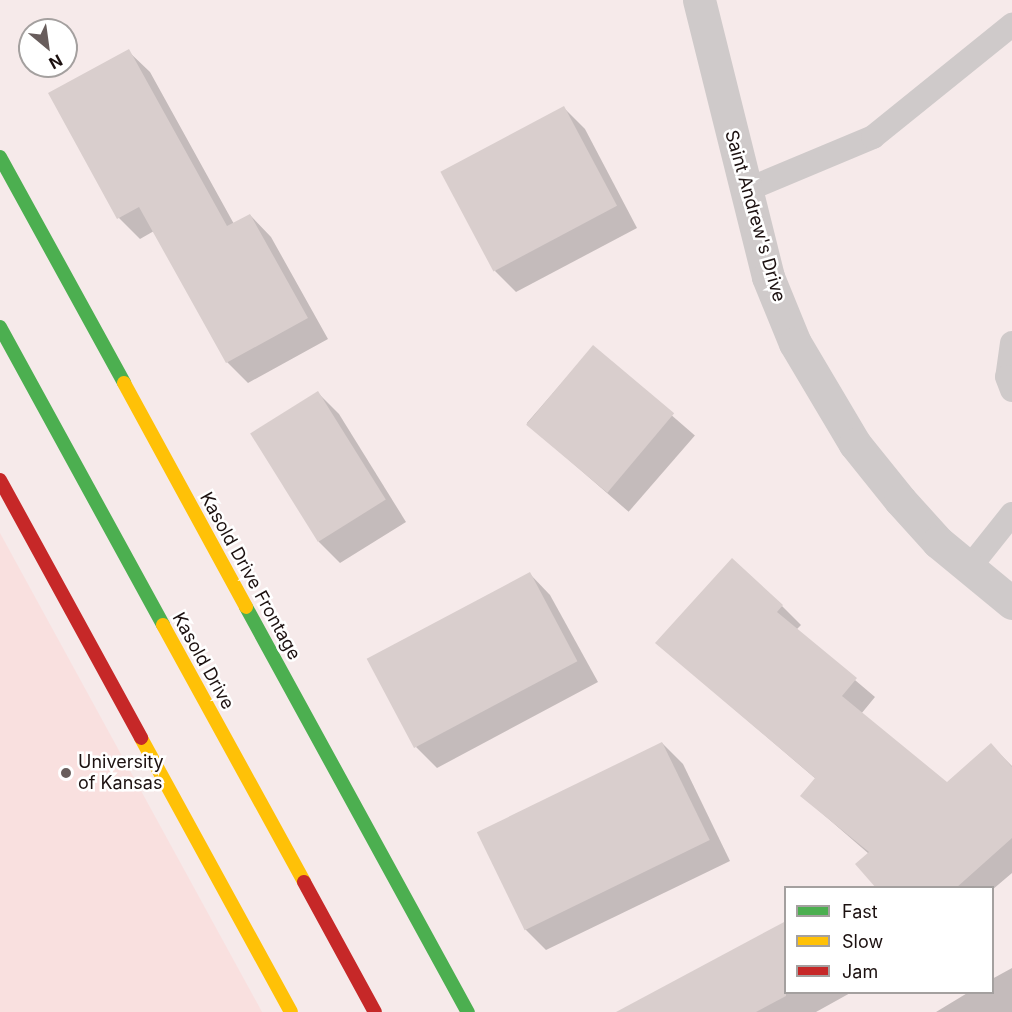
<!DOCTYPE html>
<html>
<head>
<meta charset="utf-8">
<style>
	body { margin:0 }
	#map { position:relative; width:1012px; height:1012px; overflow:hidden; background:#f6eaea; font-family:Inter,sans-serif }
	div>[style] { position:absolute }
	.built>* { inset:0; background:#f9e0df }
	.shadow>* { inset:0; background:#0003; transform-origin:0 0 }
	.building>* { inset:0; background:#d9cecd; transform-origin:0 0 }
	.lane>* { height:24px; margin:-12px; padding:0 12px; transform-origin:12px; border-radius:12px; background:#cfcaca }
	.street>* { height:33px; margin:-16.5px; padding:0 16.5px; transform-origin:16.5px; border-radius:16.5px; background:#cfcaca }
	.fast>* { height:14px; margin:-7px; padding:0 7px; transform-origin:7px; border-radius:7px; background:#4caf50 }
	.slow>* { height:14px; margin:-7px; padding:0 7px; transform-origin:7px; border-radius:7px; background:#ffc107 }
	.jam>* { height:14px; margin:-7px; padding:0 7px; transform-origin:7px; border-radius:7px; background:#c62828 }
	.dots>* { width:16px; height:16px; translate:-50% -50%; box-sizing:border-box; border:3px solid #fff; border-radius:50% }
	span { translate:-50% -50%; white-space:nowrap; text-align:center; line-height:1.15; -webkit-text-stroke:5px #fff; paint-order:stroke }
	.street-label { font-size:18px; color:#1c1110 }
	.poi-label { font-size:18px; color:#1c1110 }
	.left { translate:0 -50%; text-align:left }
	.legend { position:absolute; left:784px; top:886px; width:210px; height:108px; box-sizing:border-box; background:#fff; border:2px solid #a4a09f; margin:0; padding:8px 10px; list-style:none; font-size:18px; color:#1c1110 }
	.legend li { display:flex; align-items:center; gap:12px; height:30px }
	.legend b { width:30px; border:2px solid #a4a09f }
	.north { position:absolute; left:18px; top:18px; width:60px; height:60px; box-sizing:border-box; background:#fff; border:2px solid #a4a09f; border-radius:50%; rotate:151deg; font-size:16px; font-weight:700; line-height:24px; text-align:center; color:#1c1110 }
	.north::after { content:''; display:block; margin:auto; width:21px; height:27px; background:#685d5c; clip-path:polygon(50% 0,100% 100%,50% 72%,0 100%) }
</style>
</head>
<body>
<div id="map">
	<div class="built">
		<div style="clip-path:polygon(0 533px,262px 1012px,0 1012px)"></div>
	</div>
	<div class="shadow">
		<div style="clip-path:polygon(128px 51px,150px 72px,234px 224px,250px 215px,271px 237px,328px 339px,248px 383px,227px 362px,154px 231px,140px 239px,119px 218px)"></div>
		<div style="clip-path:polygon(564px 108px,585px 129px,637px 228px,516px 292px,495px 271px)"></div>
		<div style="left:593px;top:347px;width:135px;height:101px;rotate:41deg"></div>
		<div style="clip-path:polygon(318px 393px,339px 414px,406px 522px,340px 563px,319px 542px)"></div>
		<div style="clip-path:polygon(529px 573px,550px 595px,598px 682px,437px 768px,416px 747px)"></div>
		<div style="clip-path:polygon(782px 606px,801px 625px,796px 630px,875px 697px,861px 714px,947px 784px,991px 745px,1012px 766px,1012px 873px,992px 890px,878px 888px,869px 854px,802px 796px,816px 779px,657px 643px)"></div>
		<div style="clip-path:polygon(662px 743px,683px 764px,730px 861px,546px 950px,525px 929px)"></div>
		<div style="clip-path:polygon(1012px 968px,1012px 1012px,936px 1012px,969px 992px,992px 992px,992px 979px)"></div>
		<div style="clip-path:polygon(786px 992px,852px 992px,816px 1012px,619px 1012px)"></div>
	</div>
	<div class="building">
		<div style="clip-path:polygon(129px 49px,227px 226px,250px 214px,308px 318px,226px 363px,139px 207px,117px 219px,48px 93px)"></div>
		<div style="left:564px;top:106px;width:113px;height:140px;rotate:62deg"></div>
		<div style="left:593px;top:345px;width:106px;height:104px;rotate:40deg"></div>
		<div style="left:318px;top:391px;width:128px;height:80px;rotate:58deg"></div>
		<div style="clip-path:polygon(732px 558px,783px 605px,777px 612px,857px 678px,842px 696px,947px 782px,991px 743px,1012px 767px,1012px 838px,956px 888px,876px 888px,855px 864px,869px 852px,800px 796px,815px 778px,655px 643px)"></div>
		<div style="left:530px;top:572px;width:101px;height:185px;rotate:62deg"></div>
		<div style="left:662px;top:742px;width:109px;height:206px;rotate:64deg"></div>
		<div style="clip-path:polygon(786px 921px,786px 996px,756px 1012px,616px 1012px)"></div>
	</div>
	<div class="lane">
		<div style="left:744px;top:191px;width:140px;rotate:-22.7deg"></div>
		<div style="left:873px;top:137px;width:179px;rotate:-38.9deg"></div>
		<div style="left:1012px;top:343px;width:34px;rotate:98deg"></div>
		<div style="left:1007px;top:377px;width:14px;rotate:69deg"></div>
		<div style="left:969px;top:568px;width:69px;rotate:-51.5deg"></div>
	</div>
	<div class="street">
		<div style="left:699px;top:0;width:285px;rotate:76deg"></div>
		<div style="left:768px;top:277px;width:71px;rotate:67.8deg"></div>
		<div style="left:795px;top:343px;width:117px;rotate:59.3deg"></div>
		<div style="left:855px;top:444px;width:72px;rotate:51.2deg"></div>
		<div style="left:900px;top:500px;width:57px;rotate:47.9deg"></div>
		<div style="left:938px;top:542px;width:96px;rotate:39.5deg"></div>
	</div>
	<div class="fast">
		<div style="left:0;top:157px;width:258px;rotate:61.2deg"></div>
		<div style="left:0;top:327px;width:340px;rotate:61.3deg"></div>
		<div style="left:246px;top:607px;width:462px;rotate:61.3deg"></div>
	</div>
	<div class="slow">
		<div style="left:124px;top:383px;width:255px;rotate:61.4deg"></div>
		<div style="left:163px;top:625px;width:293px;rotate:61.2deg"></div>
		<div style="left:141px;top:738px;width:312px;rotate:61.3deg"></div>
	</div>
	<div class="jam">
		<div style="left:0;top:480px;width:294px;rotate:61.3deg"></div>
		<div style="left:304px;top:882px;width:148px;rotate:61.4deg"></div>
	</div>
	<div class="dots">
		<div style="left:66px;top:773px;background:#685d5c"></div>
	</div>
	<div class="street-label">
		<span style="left:755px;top:216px;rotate:74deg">Saint Andrew's Drive</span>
		<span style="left:250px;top:576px;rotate:61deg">Kasold Drive Frontage</span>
		<span style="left:203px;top:661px;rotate:61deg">Kasold Drive</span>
	</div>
	<div class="poi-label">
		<span class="left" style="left:78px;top:773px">University<br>of Kansas</span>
	</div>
	<ul class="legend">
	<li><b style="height:8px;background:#4caf50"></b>Fast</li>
	<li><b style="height:8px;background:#ffc107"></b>Slow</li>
	<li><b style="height:8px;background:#c62828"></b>Jam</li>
	</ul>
	<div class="north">N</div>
</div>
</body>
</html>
